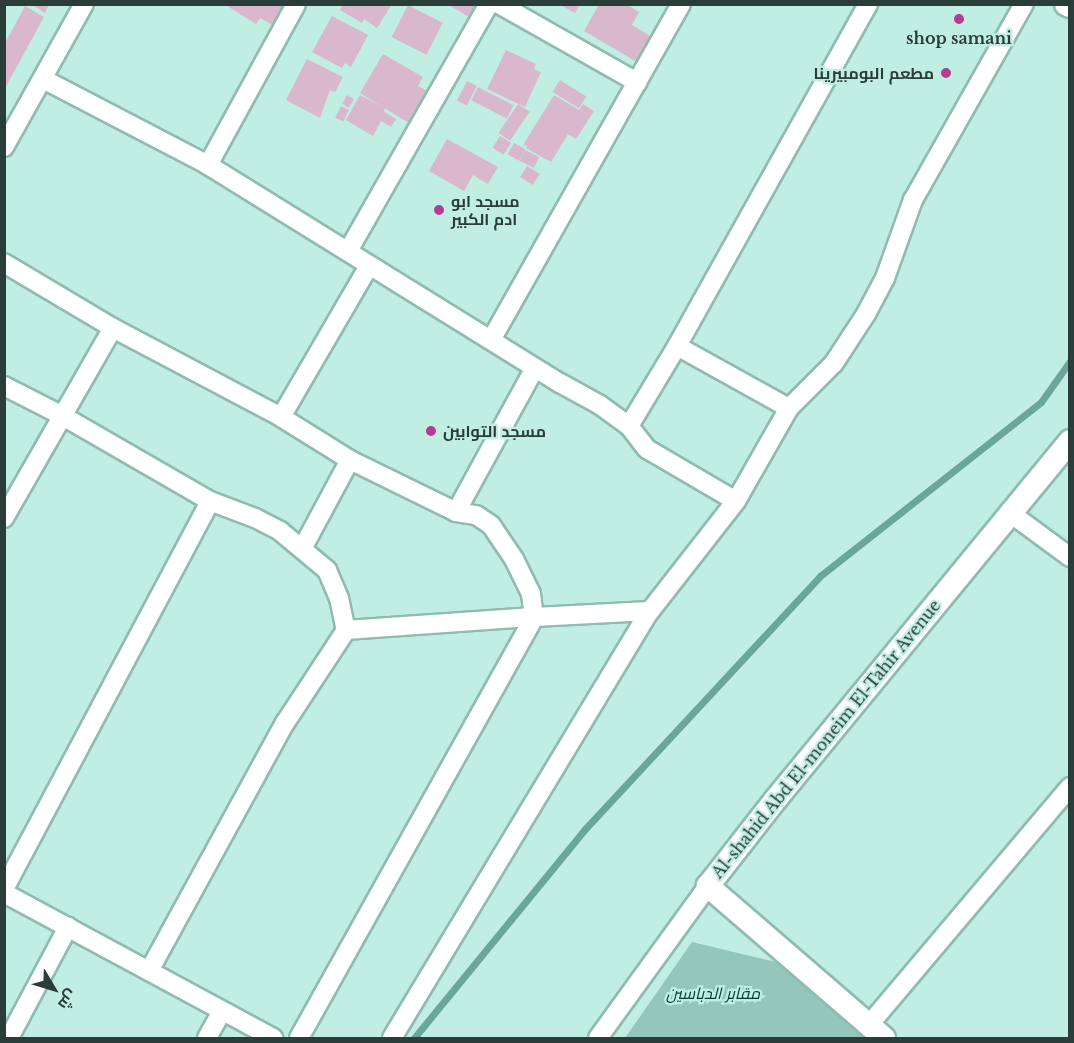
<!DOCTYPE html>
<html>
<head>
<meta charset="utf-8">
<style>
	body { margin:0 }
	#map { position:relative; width:1074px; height:1043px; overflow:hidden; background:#c1eee2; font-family:"Libre Baskerville",Cairo,serif }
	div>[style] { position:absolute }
	.green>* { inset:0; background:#95c6ba }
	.stream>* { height:7px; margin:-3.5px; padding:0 3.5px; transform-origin:3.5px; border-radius:3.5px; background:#6ba798 }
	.building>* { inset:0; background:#d9b7cd; transform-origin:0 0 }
	.roads { filter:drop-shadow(2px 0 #90bbb0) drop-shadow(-2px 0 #90bbb0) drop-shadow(0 2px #90bbb0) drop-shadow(0 -2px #90bbb0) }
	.minor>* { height:18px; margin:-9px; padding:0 9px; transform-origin:9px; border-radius:9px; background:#fff }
	.tertiary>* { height:22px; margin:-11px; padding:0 11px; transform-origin:11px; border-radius:11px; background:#fff }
	.dots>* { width:16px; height:16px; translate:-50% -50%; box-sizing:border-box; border:3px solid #c1eee2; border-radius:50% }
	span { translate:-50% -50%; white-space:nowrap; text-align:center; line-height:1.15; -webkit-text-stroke:4.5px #c1eee2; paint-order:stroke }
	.poi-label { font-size:16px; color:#2b3d38; font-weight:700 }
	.right { translate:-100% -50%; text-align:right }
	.left { translate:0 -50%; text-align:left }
	.street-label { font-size:16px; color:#2b3d38 }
	.park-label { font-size:16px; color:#003b31; font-style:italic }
	.frame { position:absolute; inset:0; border:6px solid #2b3d38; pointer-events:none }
	.north { position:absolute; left:24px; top:959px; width:60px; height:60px; -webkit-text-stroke:4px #c1eee2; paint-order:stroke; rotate:128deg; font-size:16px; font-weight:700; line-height:24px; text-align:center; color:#2b3d38 }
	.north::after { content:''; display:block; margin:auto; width:21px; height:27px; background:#2b3d38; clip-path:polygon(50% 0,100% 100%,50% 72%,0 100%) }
</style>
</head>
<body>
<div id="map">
	<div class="green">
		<div style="clip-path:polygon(692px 942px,776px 962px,866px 1038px,625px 1038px)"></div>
	</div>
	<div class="stream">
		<div style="left:414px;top:1038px;width:270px;rotate:-50.7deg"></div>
		<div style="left:585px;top:829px;width:345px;rotate:-47.1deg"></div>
		<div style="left:820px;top:576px;width:281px;rotate:-38.2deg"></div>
		<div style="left:1041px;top:402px;width:50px;rotate:-54.7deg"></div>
	</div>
	<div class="building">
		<div style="clip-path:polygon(31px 4px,49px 4px,45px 13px)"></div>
		<div style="clip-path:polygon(224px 4px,289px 4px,276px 27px,260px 18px,256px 24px)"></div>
		<div style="clip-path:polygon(343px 4px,392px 4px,377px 28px,364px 19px,362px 23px,340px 10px)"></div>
		<div style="clip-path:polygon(447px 4px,476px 4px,469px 17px)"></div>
		<div style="clip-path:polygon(559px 4px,580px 4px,575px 13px)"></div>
		<div style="clip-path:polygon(599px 4px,626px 4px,639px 12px,632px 25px,652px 37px,637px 62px,584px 31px)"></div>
		<div style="left:408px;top:5px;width:39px;height:36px;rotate:27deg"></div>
		<div style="clip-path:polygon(25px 6px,44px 17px,4px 90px,4px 45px)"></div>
		<div style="clip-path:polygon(332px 16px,368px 35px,351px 67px,345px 63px,342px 68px,312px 52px)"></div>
		<div style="clip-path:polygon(506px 50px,536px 64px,534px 69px,541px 72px,525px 107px,487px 89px)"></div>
		<div style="clip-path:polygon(383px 54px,423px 77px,418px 86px,431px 93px,412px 125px,360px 93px)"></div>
		<div style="clip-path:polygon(307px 59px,343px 77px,335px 92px,330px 90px,320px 118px,286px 100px)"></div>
		<div style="left:560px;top:80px;width:31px;height:14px;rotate:32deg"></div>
		<div style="left:467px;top:81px;width:11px;height:22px;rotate:27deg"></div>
		<div style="left:478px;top:87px;width:40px;height:15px;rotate:27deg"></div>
		<div style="left:347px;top:95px;width:8px;height:10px;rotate:30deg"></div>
		<div style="clip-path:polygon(360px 95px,385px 108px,384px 112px,396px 119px,391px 127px,381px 121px,373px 136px,346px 120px)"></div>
		<div style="clip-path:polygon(554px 95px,579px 110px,583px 104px,594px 111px,576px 139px,568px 134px,551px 162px,526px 148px,528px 146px,523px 145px)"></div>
		<div style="left:518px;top:104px;width:14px;height:35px;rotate:34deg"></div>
		<div style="left:341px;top:106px;width:9px;height:13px;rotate:27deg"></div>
		<div style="left:500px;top:136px;width:13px;height:14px;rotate:32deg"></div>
		<div style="clip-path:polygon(447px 139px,498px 167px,488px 184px,473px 175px,464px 191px,429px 171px)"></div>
		<div style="left:514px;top:143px;width:13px;height:13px;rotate:29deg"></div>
		<div style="left:525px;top:150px;width:16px;height:12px;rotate:27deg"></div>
		<div style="left:527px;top:166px;width:15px;height:13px;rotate:32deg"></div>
	</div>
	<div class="roads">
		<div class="minor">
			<div style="left:499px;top:4px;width:159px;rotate:29.5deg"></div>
			<div style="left:43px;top:79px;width:186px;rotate:27.5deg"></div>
			<div style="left:208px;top:165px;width:414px;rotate:31.8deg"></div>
			<div style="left:560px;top:383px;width:46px;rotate:28.8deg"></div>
			<div style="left:600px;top:405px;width:36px;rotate:36deg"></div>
			<div style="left:629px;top:426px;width:93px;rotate:-59deg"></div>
			<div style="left:677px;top:346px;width:392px;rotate:-60.8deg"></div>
			<div style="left:4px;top:147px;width:164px;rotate:-60.8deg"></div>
			<div style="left:208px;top:165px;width:183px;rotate:-61.3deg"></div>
			<div style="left:348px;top:251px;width:284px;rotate:-60.3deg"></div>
			<div style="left:4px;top:263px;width:127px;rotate:30.8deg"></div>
			<div style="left:113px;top:328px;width:190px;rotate:27.9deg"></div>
			<div style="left:281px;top:417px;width:81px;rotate:31.9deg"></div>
			<div style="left:350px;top:460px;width:118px;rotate:26.1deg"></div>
			<div style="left:456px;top:512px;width:20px;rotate:9deg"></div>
			<div style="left:476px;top:515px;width:18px;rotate:34deg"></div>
			<div style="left:491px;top:525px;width:41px;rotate:55.9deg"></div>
			<div style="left:514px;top:559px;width:39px;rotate:64deg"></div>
			<div style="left:531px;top:594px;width:23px;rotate:83deg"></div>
			<div style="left:534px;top:617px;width:116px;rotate:-3deg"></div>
			<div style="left:491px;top:340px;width:386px;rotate:-60.5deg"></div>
			<div style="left:677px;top:346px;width:128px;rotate:29deg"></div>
			<div style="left:4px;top:386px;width:64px;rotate:27deg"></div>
			<div style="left:61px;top:415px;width:172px;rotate:30deg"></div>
			<div style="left:210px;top:501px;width:48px;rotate:20.7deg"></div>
			<div style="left:255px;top:518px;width:28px;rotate:27deg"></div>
			<div style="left:280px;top:531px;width:61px;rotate:39.7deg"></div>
			<div style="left:327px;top:570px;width:30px;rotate:67deg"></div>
			<div style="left:339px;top:598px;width:33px;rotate:78deg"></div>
			<div style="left:281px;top:417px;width:175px;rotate:-59.8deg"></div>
			<div style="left:629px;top:426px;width:29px;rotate:52deg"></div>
			<div style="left:647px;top:449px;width:103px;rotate:30.3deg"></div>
			<div style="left:456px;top:512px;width:164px;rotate:-61.3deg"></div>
			<div style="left:1009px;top:512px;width:76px;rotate:36.4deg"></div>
			<div style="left:4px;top:518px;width:219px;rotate:-60.2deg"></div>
			<div style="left:302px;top:549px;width:101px;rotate:-61.7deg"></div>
			<div style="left:4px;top:889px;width:439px;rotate:-62deg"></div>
			<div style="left:4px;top:893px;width:306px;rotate:28.3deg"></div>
			<div style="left:149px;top:971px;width:283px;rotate:-61.3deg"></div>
			<div style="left:285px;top:723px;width:111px;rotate:-56.7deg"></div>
			<div style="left:346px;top:630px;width:188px;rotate:-4deg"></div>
			<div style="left:868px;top:1026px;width:313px;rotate:-49.8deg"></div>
			<div style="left:9px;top:1038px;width:126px;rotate:-62deg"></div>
			<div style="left:207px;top:1038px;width:31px;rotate:-61deg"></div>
			<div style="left:299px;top:1038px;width:482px;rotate:-60.8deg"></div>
			<div style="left:392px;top:1038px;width:499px;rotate:-58.9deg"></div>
			<div style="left:650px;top:611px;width:140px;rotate:-52deg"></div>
			<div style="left:736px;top:501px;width:107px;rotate:-60.3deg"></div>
			<div style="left:789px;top:408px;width:64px;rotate:-45deg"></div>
			<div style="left:834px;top:363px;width:59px;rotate:-56.9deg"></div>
			<div style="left:866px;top:314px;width:41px;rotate:-62.2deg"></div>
			<div style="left:885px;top:278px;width:83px;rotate:-70.3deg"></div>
			<div style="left:913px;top:200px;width:225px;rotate:-60.5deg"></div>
			<div style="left:598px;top:1038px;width:188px;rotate:-54.1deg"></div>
		</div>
		<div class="tertiary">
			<div style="left:1066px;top:4px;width:4px;rotate:27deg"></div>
			<div style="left:884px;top:1038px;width:233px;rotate:-139.2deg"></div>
			<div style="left:708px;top:886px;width:110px;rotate:-52deg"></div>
			<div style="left:776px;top:799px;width:463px;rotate:-50.6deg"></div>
		</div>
	</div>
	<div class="dots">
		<div style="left:959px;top:19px;background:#b33d95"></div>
		<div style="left:946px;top:73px;background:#b33d95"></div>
		<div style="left:439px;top:210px;background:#b33d95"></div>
		<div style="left:431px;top:431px;background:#b33d95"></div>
	</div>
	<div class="poi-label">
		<span style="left:959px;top:38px">shop samani</span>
		<span class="right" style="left:934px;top:73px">مطعم البومبيرينا</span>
		<span class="left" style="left:451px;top:210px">مسجد ابو<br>ادم الكبير</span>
		<span class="left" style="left:443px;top:431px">مسجد التوابين</span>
	</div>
	<div class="street-label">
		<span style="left:826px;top:739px;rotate:-51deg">Al-shahid Abd El-moneim El-Tahir Avenue</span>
	</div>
	<div class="park-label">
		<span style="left:713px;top:993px">مقابر الدباسين</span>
	</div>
	<div class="frame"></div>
	<div class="north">ش</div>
</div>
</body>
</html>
